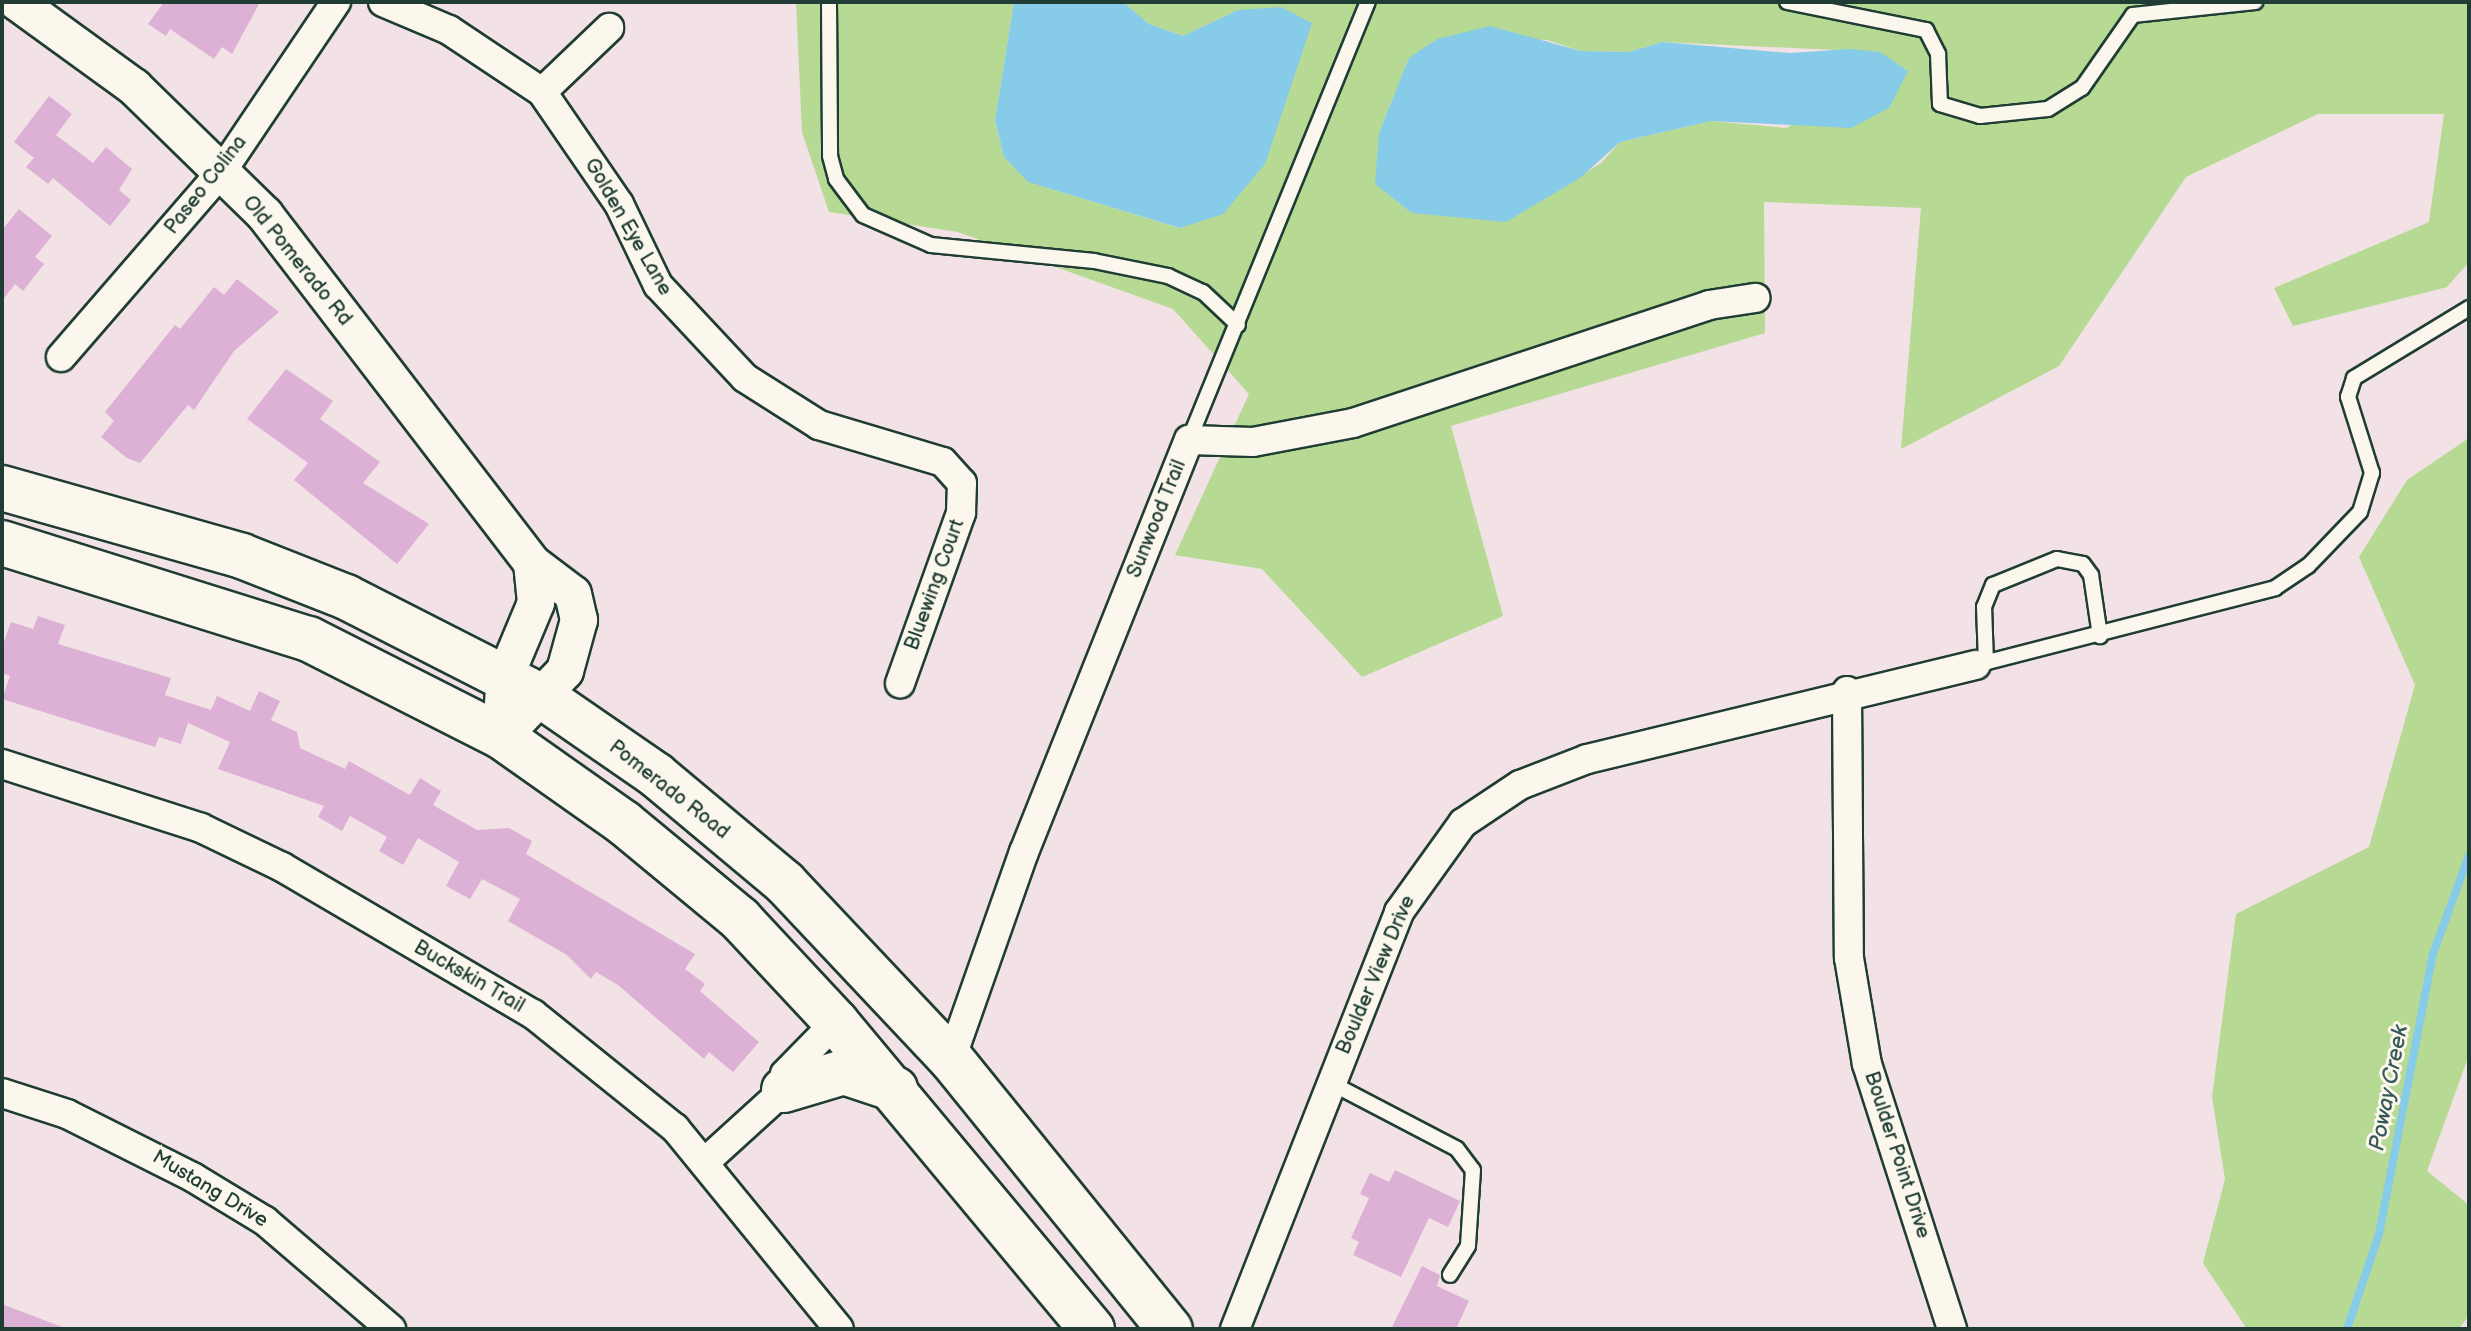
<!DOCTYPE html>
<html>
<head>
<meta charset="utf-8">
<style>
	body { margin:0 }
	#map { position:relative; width:2471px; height:1331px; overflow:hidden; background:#f2e2e5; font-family:"Balsamiq Sans",sans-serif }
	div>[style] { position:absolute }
	.green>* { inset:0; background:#b6d993 }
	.water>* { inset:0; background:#86cbe8 }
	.stream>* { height:8px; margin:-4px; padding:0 4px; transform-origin:4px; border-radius:4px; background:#86cbe8 }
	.building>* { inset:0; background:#ddb1d6 }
	.roads { filter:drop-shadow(2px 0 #1f3d34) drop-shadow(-2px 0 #1f3d34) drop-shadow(0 2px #1f3d34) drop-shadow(0 -2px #1f3d34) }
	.service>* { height:14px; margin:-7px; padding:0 7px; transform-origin:7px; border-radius:7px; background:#fbf7ec }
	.minor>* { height:28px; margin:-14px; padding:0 14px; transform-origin:14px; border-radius:14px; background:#fbf7ec }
	.tertiary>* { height:36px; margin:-18px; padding:0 18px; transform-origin:18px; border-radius:18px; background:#fbf7ec }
	.primary>* { height:44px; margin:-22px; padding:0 22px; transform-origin:22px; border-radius:22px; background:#fbf7ec }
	span { translate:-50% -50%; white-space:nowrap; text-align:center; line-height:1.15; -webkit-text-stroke:6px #fbf7ec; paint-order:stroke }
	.street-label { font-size:20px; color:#1f3d34 }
	.water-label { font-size:22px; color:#345958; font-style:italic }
	.frame { position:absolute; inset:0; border:4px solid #1f3d34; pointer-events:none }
</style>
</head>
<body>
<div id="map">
	<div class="green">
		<div style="clip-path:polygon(evenodd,796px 2px,1014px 2px,995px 120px,1004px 157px,1029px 182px,1179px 228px,1238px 10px,1183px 36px,1149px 24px,1123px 2px,2469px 2px,2469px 262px,2447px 287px,2293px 326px,2274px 288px,2429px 222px,2444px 114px,2318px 114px,2186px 177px,2059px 366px,1901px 449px,1921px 208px,1764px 202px,1765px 333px,1451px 426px,1503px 616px,1362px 677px,1262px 569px,1175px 555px,1249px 394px,1173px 309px,958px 232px,829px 212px,802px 132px,796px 2px,1437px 39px,1547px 40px,1581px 51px,1628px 52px,1663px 42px,1880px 52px,1787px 128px,1711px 121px,1620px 142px,1601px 163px,1551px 194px,1379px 133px,1409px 59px,1437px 39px)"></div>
		<div style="clip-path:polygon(2469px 438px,2469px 1055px,2427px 1171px,2469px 1205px,2469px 1315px,2459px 1329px,2247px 1329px,2203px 1263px,2225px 1179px,2212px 1097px,2236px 914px,2369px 847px,2415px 685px,2359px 557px,2407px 480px)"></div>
	</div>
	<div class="water">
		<div style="clip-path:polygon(1014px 2px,1123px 2px,1149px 24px,1183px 36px,1238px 10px,1281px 7px,1312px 23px,1265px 164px,1223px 214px,1180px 228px,1028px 182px,1004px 157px,995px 120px)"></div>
		<div style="clip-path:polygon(1490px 26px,1581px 51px,1628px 52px,1663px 42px,1790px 53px,1850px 49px,1880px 52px,1908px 71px,1889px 108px,1851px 128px,1711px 121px,1620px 142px,1580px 178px,1506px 222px,1412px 213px,1375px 184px,1379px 133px,1409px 58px,1437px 39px)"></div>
	</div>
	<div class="stream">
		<div style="left:2347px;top:1329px;width:100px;rotate:-71.4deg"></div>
		<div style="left:2379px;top:1234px;width:285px;rotate:-79.1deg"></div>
		<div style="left:2433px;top:954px;width:105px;rotate:-70deg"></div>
	</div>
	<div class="building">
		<div style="clip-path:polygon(164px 2px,260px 2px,232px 54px,222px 47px,214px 59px,170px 29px,166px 36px,148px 24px)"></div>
		<div style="clip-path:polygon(49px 96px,72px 114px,56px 135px,93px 163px,106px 147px,132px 169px,119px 190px,131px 200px,110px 226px,53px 178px,48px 184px,26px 167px,34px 158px,14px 142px)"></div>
		<div style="clip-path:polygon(19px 209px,52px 236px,35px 257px,44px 264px,23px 291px,15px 284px,2px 301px,2px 230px)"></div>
		<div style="clip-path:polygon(237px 279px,279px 312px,234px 351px,194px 410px,188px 405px,140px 463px,127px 458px,101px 437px,114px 421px,105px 412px,175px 325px,180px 329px,214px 287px,224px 295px)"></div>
		<div style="clip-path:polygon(286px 369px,333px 401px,320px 419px,380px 462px,363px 483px,429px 524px,397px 564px,294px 480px,308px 463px,247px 419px)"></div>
		<div style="clip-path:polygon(38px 616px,65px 625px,58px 644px,171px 678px,165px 695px,211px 710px,217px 696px,250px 711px,259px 691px,280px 701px,271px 720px,297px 732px,300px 748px,345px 769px,349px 761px,410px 795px,420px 778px,441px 791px,433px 805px,477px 830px,509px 828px,532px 841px,526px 854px,695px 954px,685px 969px,705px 984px,700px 991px,759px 1042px,733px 1072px,709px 1052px,704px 1059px,618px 985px,596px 972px,591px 979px,567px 955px,508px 921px,520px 899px,482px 879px,470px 899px,446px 886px,459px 862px,418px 838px,403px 865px,379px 851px,387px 837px,350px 816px,342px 831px,318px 817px,324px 806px,218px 769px,230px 742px,188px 723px,181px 744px,159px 737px,155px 747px,2px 699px,10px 676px,2px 673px,2px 648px,11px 622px,33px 629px)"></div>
		<div style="clip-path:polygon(1395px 1170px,1460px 1201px,1448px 1227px,1429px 1218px,1401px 1277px,1353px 1255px,1359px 1242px,1351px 1238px,1369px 1198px,1360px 1194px,1370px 1173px,1389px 1182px)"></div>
		<div style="clip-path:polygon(1422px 1266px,1440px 1275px,1437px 1286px,1469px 1301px,1456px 1329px,1391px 1329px)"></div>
		<div style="clip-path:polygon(2px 1304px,62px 1327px,62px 1329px,2px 1329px)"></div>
	</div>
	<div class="roads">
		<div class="service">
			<div style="left:829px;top:2px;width:154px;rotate:89.6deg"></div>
			<div style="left:830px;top:156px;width:24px;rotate:75deg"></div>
			<div style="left:836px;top:179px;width:45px;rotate:53.1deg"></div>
			<div style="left:863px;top:215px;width:74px;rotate:23.8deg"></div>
			<div style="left:931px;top:245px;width:164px;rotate:5.6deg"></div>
			<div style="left:1094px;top:261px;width:76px;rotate:11.5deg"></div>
			<div style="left:1168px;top:276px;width:38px;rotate:25deg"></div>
			<div style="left:1203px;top:292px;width:48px;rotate:43.3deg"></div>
			<div style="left:1787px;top:2px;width:142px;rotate:11.4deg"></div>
			<div style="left:1926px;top:30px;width:27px;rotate:63deg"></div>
			<div style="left:1938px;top:54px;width:50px;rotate:87.7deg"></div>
			<div style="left:1940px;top:104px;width:42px;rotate:16.7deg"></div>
			<div style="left:1980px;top:116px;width:68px;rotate:-5.9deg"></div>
			<div style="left:2048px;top:109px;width:40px;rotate:-32deg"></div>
			<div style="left:2082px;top:88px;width:89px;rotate:-55.1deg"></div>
			<div style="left:2133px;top:15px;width:123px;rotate:-6.1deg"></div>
			<div style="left:1189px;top:440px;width:473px;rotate:-67.8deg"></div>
			<div style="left:1986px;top:663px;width:56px;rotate:-92deg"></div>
			<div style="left:1984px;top:607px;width:24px;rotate:-68deg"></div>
			<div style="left:1993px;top:585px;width:69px;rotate:-22.1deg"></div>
			<div style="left:2057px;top:559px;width:26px;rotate:11deg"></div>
			<div style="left:2083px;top:564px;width:14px;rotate:54deg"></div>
			<div style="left:2091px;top:575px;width:62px;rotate:81.6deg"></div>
			<div style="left:1976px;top:665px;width:309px;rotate:-14.4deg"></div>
			<div style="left:2275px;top:588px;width:40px;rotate:-34deg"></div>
			<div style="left:2308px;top:566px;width:75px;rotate:-46.1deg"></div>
			<div style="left:2360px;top:512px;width:41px;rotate:-72.9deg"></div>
			<div style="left:2372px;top:473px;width:80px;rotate:-107.5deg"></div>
			<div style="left:2348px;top:397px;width:20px;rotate:-72deg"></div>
			<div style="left:2354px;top:378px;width:135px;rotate:-31.3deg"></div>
			<div style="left:1331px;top:1083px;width:142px;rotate:27.6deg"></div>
			<div style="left:1457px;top:1149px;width:26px;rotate:53deg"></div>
			<div style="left:1473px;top:1170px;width:76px;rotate:93.8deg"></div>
			<div style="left:1468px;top:1246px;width:34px;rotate:122deg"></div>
		</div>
		<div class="minor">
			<div style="left:383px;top:2px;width:72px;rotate:23deg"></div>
			<div style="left:449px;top:30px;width:112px;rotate:33.7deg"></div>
			<div style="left:542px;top:92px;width:136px;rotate:55.5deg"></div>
			<div style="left:619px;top:204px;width:90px;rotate:64.3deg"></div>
			<div style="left:658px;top:285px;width:127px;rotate:46.9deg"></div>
			<div style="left:745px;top:378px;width:88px;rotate:32.4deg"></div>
			<div style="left:819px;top:425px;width:129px;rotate:16.6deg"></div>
			<div style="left:943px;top:462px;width:28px;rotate:48deg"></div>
			<div style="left:962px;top:483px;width:30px;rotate:92deg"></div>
			<div style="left:961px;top:513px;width:181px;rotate:109.7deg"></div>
			<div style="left:542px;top:92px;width:93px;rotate:-43.7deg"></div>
			<div style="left:61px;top:357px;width:246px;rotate:-49.1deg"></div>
			<div style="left:222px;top:171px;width:204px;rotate:-56deg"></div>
			<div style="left:1847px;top:691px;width:267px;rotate:89.6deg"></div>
			<div style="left:1849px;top:958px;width:108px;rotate:80.4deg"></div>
			<div style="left:1867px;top:1064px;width:278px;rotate:72.2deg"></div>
			<div style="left:2px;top:764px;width:209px;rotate:17.8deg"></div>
			<div style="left:201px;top:828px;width:90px;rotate:25.7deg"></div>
			<div style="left:282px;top:867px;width:291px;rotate:30.4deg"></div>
			<div style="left:533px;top:1014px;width:182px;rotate:38.8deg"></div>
			<div style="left:675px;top:1128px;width:259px;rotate:50.8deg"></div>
			<div style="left:951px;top:1059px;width:219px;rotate:-70.6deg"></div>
			<div style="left:1024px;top:852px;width:444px;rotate:-68.2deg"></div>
			<div style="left:1189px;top:440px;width:64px;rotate:1.8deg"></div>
			<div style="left:1253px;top:442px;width:102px;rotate:-10.8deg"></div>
			<div style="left:1353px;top:423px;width:375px;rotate:-18.3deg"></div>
			<div style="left:1709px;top:305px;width:47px;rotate:-8.7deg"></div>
			<div style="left:2px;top:1093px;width:68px;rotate:17.9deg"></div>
			<div style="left:67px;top:1114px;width:142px;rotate:26.7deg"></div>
			<div style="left:194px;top:1178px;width:83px;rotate:31.2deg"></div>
			<div style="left:265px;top:1221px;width:166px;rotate:40.6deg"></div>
			<div style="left:705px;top:1162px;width:107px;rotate:-42.3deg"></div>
			<div style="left:784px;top:1090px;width:16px;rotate:-86deg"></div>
			<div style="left:785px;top:1074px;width:73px;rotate:-45.6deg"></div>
			<div style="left:1235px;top:1329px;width:448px;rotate:-68.5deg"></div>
			<div style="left:1399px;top:912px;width:110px;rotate:-54.3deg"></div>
			<div style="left:1463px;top:823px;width:69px;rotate:-33.7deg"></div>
			<div style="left:1520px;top:785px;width:72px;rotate:-21.2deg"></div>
			<div style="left:1587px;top:759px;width:400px;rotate:-13.6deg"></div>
		</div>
		<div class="tertiary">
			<div style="left:17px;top:2px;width:145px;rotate:36deg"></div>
			<div style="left:134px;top:87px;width:183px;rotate:44.3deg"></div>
			<div style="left:265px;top:215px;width:439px;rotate:52.5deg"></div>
			<div style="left:532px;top:563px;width:51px;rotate:37.1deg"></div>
			<div style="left:573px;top:594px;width:27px;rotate:77deg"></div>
			<div style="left:579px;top:620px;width:53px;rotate:105.4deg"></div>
			<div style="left:565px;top:671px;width:91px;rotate:133.7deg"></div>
			<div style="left:503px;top:703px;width:26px;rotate:-86deg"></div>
			<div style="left:505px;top:677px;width:80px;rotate:-67.3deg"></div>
			<div style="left:536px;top:603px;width:40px;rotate:-95.7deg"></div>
		</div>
		<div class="primary">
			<div style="left:2px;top:488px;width:249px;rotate:15.8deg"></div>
			<div style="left:242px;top:556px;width:112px;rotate:21.5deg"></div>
			<div style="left:346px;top:597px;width:225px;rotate:27deg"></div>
			<div style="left:546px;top:699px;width:134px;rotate:34.6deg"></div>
			<div style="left:656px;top:775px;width:168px;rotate:39.9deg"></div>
			<div style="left:785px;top:883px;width:242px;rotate:46.7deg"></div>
			<div style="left:951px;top:1059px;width:348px;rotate:51deg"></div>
			<div style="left:2px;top:543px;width:322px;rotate:17.4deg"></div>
			<div style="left:309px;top:639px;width:216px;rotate:26.9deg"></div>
			<div style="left:502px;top:737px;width:149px;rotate:35.2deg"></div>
			<div style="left:624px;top:823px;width:151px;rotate:39.6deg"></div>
			<div style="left:740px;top:919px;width:141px;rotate:47deg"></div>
			<div style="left:836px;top:1022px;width:400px;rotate:50.2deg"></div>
			<div style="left:784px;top:1090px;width:63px;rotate:-16.7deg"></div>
			<div style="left:844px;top:1072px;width:54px;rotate:18.4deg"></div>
		</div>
	</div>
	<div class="street-label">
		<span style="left:206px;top:185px;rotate:-52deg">Paseo Colina</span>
		<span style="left:628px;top:227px;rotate:60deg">Golden Eye Lane</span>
		<span style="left:297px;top:261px;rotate:51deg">Old Pomerado Rd</span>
		<span style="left:1157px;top:519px;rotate:-68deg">Sunwood Trail</span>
		<span style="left:935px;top:585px;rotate:-70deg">Bluewing Court</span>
		<span style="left:669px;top:790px;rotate:38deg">Pomerado Road</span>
		<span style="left:1376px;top:975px;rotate:-67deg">Boulder View Drive</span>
		<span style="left:469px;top:977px;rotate:30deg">Buckskin Trail</span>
		<span style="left:1897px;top:1155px;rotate:72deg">Boulder Point Drive</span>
		<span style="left:210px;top:1189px;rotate:31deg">Mustang Drive</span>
	</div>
	<div class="water-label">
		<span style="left:2389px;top:1088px;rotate:-79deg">Poway Creek</span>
	</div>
	<div class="frame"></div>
</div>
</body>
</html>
